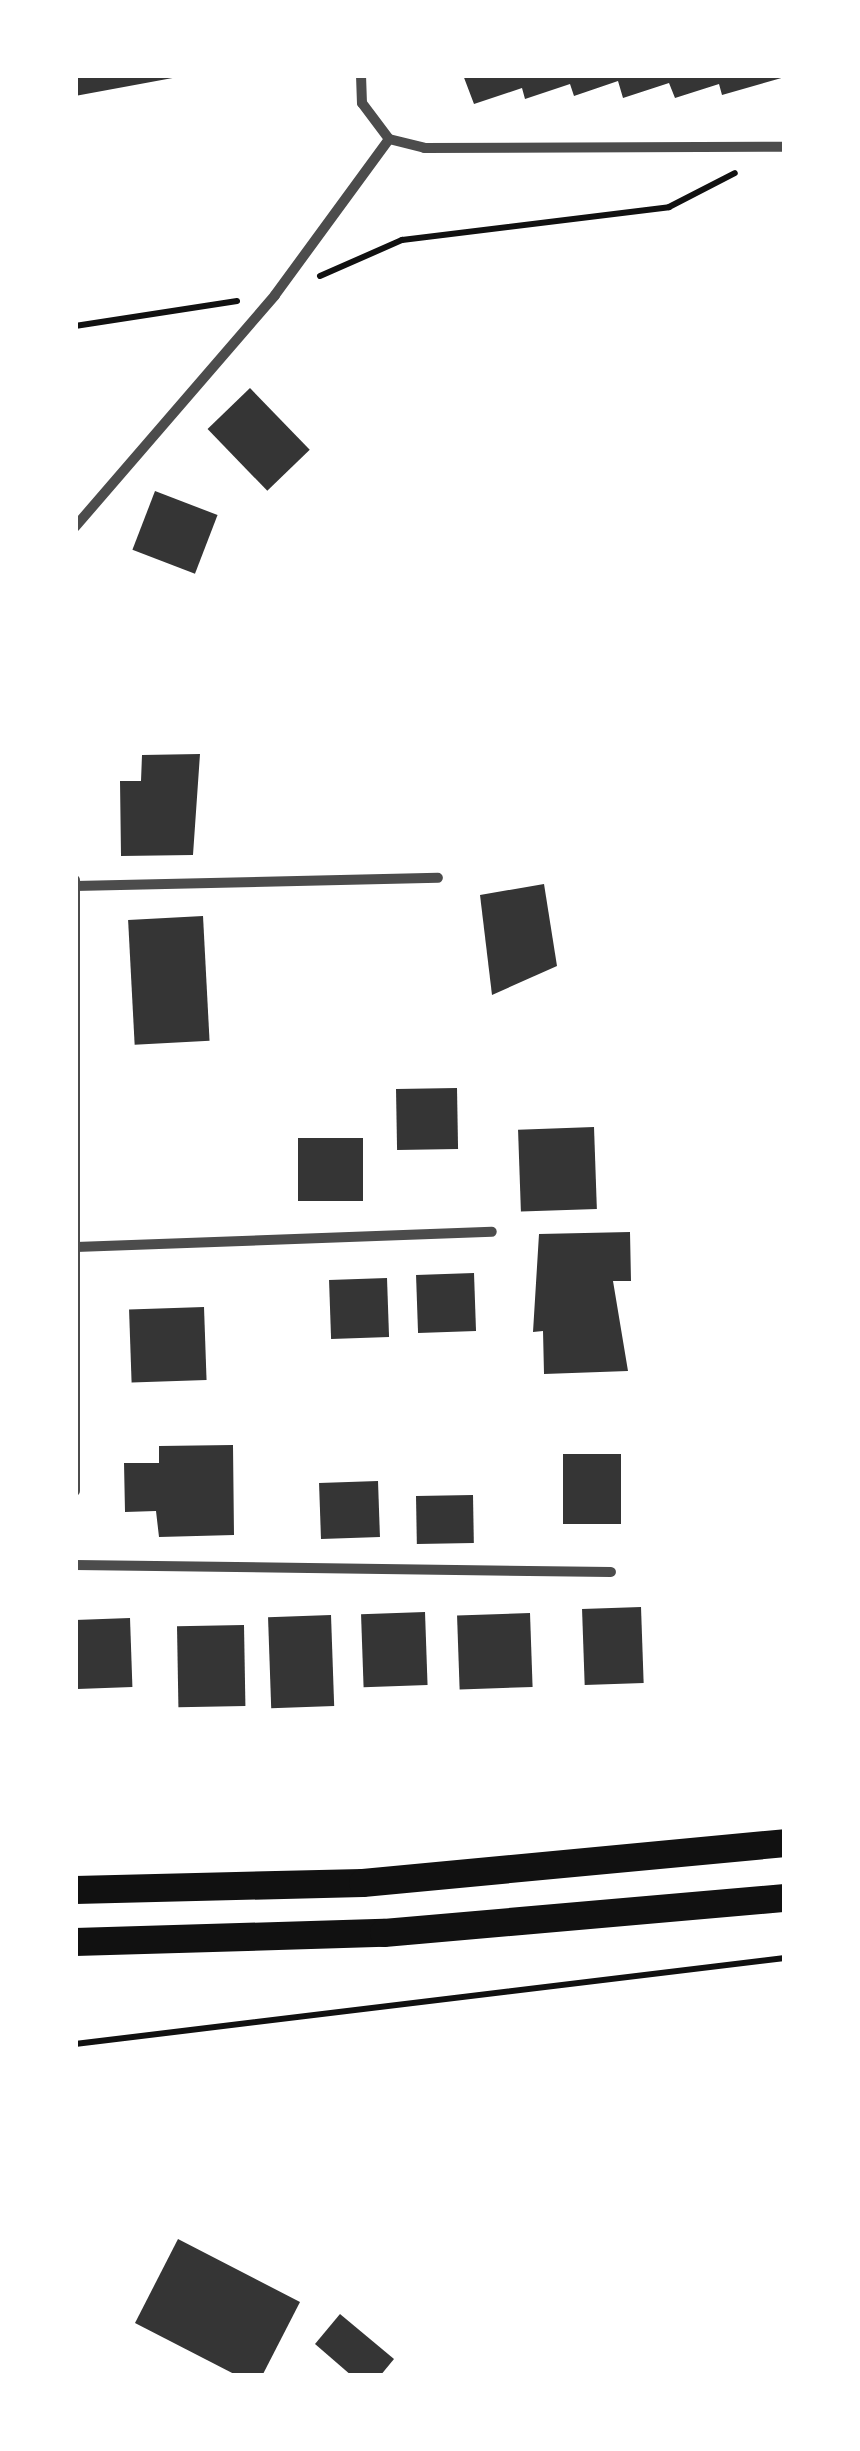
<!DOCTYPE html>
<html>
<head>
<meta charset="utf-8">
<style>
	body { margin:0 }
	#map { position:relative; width:860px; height:2451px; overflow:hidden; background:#fff; font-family:"Sofia Sans Condensed",sans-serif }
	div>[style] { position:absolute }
	.building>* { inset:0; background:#353535; transform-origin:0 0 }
	.path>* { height:6px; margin:-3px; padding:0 3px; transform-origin:3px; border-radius:3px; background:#111 }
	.minor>* { height:10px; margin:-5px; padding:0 5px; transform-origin:5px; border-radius:5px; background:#4c4c4c }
	.trunk>* { height:28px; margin:-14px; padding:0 14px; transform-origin:14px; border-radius:14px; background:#111 }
	span { translate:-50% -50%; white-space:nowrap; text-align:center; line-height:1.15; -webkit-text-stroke:8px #fff; paint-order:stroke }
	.frame { position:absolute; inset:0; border:78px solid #fff; pointer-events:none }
</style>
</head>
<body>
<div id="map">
	<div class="building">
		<div style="clip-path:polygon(75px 75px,177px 75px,178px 77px,75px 96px)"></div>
		<div style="clip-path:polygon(463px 75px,785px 75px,785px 77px,722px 95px,719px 84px,675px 98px,669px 83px,623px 98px,618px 81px,574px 96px,570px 84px,525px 99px,522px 88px,474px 104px)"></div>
		<div style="left:250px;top:388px;width:86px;height:59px;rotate:46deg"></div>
		<div style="left:155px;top:491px;width:67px;height:63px;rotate:21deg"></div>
		<div style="clip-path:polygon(200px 754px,193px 855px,121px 856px,120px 781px,141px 781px,142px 755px)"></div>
		<div style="clip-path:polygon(544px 884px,557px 966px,492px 995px,480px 895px)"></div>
		<div style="left:203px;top:916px;width:125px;height:75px;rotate:87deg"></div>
		<div style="left:457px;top:1088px;width:61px;height:61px;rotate:89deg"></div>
		<div style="left:594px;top:1127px;width:82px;height:76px;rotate:88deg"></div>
		<div style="left:363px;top:1138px;width:63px;height:65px;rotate:90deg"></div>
		<div style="clip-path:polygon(630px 1232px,631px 1281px,613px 1281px,628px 1371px,544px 1374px,543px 1331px,533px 1332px,539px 1234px)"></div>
		<div style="left:474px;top:1273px;width:58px;height:58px;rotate:88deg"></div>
		<div style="left:387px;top:1278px;width:59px;height:58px;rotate:88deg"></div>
		<div style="left:204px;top:1307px;width:73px;height:75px;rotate:88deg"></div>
		<div style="clip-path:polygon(233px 1445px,234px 1535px,159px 1537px,156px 1511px,125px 1512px,124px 1463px,159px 1463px,159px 1446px)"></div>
		<div style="left:563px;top:1454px;width:58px;height:70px"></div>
		<div style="left:378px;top:1481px;width:56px;height:59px;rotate:88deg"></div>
		<div style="left:473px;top:1495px;width:48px;height:57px;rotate:89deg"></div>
		<div style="left:641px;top:1607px;width:76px;height:59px;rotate:88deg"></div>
		<div style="left:425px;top:1612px;width:73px;height:64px;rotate:88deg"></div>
		<div style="left:530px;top:1613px;width:74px;height:73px;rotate:88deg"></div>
		<div style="left:331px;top:1615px;width:91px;height:63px;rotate:88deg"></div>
		<div style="left:130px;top:1618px;width:69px;height:55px;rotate:88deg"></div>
		<div style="left:244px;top:1625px;width:81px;height:67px;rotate:89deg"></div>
		<div style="clip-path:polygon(178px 2239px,300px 2302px,262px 2376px,238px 2376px,135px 2323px)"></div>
		<div style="clip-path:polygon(340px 2314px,394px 2359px,380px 2376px,352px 2376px,315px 2344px)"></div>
	</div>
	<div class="path">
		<div style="left:320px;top:276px;width:90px;rotate:-23.7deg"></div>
		<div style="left:402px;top:240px;width:269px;rotate:-7deg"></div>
		<div style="left:669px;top:207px;width:74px;rotate:-27.3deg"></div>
		<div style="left:75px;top:326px;width:164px;rotate:-8.8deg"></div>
		<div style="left:75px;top:2044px;width:715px;rotate:-6.91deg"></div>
	</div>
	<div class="minor">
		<div style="left:361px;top:75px;width:28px;rotate:88deg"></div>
		<div style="left:362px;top:103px;width:45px;rotate:53.1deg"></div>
		<div style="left:389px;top:139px;width:36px;rotate:14deg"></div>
		<div style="left:424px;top:148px;width:361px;rotate:-0.2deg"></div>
		<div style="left:75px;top:527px;width:306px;rotate:-49.2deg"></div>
		<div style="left:275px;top:295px;width:193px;rotate:-53.8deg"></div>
		<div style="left:75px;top:880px;width:611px;rotate:90deg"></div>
		<div style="left:75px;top:886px;width:363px;rotate:-1.3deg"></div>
		<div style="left:76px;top:1247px;width:416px;rotate:-2.1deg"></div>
		<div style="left:75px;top:1565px;width:536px;rotate:0.75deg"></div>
	</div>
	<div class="trunk">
		<div style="left:75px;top:1890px;width:288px;rotate:-1.4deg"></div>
		<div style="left:363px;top:1883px;width:424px;rotate:-5.4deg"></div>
		<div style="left:75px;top:1942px;width:309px;rotate:-1.7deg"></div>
		<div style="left:384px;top:1933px;width:403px;rotate:-5deg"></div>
	</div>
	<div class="frame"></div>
</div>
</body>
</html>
